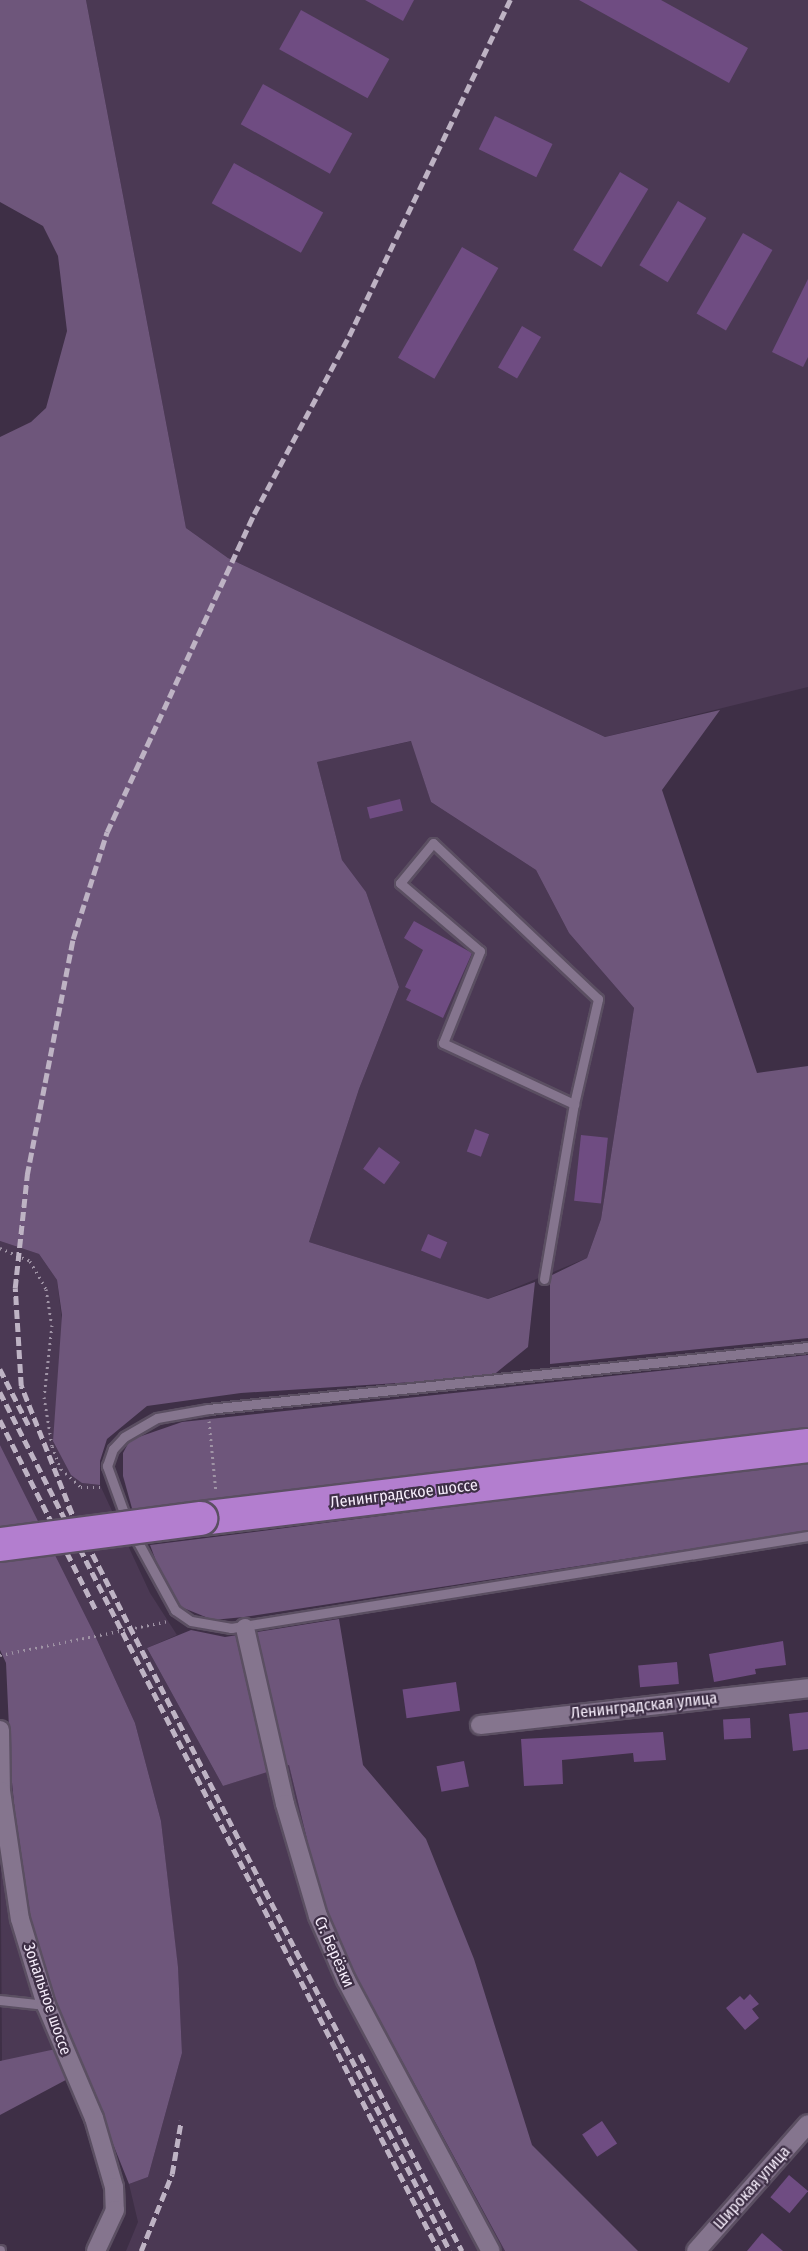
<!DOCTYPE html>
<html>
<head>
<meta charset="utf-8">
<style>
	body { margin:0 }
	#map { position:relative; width:808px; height:2251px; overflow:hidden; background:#3e2f46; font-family:"Fira Sans Condensed",sans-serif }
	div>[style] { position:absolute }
	.built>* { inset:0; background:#4b3954 }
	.green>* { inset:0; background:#6e567b }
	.building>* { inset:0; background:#6f4c82; transform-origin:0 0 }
	.path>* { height:3px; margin-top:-1.5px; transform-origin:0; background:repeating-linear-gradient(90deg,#9f93a5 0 1.5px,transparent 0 6px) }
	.roads { filter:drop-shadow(2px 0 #5b4f62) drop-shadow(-2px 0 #5b4f62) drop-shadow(0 2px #5b4f62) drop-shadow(0 -2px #5b4f62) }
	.lane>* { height:9px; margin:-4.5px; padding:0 4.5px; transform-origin:4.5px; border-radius:4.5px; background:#85758e }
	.street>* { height:18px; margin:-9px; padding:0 9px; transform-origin:9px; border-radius:9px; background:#85758e }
	.highway>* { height:33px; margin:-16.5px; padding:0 16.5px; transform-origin:16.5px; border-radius:16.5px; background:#b37ecf }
	.rail>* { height:4.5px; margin-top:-2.25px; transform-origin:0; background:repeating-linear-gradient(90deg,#beb3c4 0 9px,transparent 0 13.5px) }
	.bridges { filter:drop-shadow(2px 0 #5b4f62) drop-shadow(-2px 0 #5b4f62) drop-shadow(0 2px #5b4f62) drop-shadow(0 -2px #5b4f62) }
	.highway-bridge>* { height:33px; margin:-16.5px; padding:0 16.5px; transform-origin:16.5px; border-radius:16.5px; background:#b37ecf }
	span { translate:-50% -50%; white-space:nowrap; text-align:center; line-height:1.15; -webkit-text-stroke:4.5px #3e2f46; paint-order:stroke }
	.street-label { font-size:16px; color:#f6edfb }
</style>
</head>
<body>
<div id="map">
	<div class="built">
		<div style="clip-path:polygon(86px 0,808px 0,808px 687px,605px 737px,228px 558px,186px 528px)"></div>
		<div style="clip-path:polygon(412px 741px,431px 802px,536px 870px,569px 933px,634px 1008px,601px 1219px,587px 1258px,488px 1299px,309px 1242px,359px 1089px,399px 987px,366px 892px,342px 860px,317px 762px)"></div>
		<div style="clip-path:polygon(0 1241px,39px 1254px,57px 1280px,82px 1483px,100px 1485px,150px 1593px,177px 1635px,147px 1648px,223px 1786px,289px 1764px,321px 1897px,355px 1974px,505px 2251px,126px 2251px,138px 2222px,129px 2184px,148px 2177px,182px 2053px,178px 1970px,161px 1821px,135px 1723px,93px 1631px,0 1445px)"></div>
		<div style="clip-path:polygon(11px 1772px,25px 1917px,66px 2047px,2px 2062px,0 1775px)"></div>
	</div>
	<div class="green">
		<div style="clip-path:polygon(0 0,86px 0,186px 528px,228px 558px,605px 737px,720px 710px,662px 790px,757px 1073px,808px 1066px,808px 1338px,550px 1364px,550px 1276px,587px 1258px,601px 1219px,634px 1008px,569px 933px,536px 870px,431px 802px,411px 741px,317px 762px,342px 860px,366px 892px,399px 987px,359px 1089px,309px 1242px,488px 1299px,535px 1282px,528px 1347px,491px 1377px,241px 1393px,147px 1406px,107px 1439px,100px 1461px,100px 1485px,82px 1483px,71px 1475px,53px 1441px,62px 1315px,57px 1280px,39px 1254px,0 1241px,0 437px,31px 422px,46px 408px,67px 331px,58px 256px,43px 226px,0 202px)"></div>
		<div style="clip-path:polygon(808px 1355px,808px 1429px,133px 1512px,123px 1476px,123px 1453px,130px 1440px,182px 1422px)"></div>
		<div style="clip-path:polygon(0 1445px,93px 1631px,135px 1723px,161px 1821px,178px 1967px,182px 2053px,148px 2177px,129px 2184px,105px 2124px,77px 2074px,0 2115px,0 2061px,65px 2047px,25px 1917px,11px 1772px,6px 1663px,0 1650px)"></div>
		<div style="clip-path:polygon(808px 1462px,808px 1531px,244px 1617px,213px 1620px,181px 1607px,162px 1577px,150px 1545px)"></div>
		<div style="clip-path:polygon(339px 1619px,363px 1765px,426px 1839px,474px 1959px,532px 2145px,638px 2251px,505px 2251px,355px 1974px,321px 1897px,289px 1765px,223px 1786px,147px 1648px,191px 1630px,225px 1637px)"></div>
	</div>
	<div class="building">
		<div style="clip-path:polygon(365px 0,414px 0,403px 21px)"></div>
		<div style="clip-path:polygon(579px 0,661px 0,748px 48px,729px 83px)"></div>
		<div style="left:301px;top:10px;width:101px;height:45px;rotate:29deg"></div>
		<div style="left:263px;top:84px;width:102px;height:46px;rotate:29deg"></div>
		<div style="left:495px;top:116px;width:64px;height:37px;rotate:26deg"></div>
		<div style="left:234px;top:163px;width:102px;height:46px;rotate:29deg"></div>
		<div style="left:620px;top:172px;width:33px;height:91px;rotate:31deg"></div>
		<div style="left:678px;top:201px;width:33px;height:75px;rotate:31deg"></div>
		<div style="left:743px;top:233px;width:34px;height:93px;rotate:30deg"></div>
		<div style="left:462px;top:247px;width:42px;height:128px;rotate:30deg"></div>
		<div style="clip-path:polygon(808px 279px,808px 357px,803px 367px,772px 352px)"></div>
		<div style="left:522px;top:326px;width:22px;height:48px;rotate:30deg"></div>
		<div style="left:400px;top:799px;width:12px;height:34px;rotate:76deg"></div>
		<div style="clip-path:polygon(414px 921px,472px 953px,443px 1018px,406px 1000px,411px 990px,405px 987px,423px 950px,404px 938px)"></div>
		<div style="left:475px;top:1129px;width:15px;height:24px;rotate:20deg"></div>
		<div style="left:581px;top:1135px;width:27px;height:66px;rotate:6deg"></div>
		<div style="left:379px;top:1147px;width:26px;height:27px;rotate:36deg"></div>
		<div style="left:428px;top:1234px;width:21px;height:18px;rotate:23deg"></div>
		<div style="clip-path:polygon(783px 1641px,786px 1665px,755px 1669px,756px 1674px,714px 1682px,709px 1654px)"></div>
		<div style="left:677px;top:1662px;width:22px;height:39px;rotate:85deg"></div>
		<div style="left:456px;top:1682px;width:29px;height:54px;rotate:82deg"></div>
		<div style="clip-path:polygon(808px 1712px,808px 1749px,793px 1751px,789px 1714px)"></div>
		<div style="left:750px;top:1718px;width:20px;height:27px;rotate:87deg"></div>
		<div style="clip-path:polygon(663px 1732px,666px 1760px,634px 1762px,633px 1753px,562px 1760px,563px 1784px,524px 1786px,521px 1739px)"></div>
		<div style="left:464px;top:1761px;width:26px;height:28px;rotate:79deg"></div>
		<div style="clip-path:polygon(750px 1994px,759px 2004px,752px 2009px,759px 2018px,745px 2030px,726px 2008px,740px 1996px,744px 2000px)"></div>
		<div style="left:602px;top:2121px;width:27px;height:24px;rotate:56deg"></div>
		<div style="left:789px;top:2175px;width:25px;height:29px;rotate:40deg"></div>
		<div style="clip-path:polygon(762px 2233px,783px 2251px,747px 2251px)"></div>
	</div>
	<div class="path">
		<div style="left:0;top:1248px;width:33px;rotate:23deg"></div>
		<div style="left:30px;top:1261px;width:32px;rotate:60deg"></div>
		<div style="left:46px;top:1289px;width:36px;rotate:81deg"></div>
		<div style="left:52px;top:1325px;width:72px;rotate:96.3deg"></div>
		<div style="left:44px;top:1397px;width:50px;rotate:80.7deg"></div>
		<div style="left:52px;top:1446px;width:25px;rotate:69deg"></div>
		<div style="left:61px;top:1469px;width:27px;rotate:42deg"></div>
		<div style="left:81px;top:1487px;width:22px"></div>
		<div style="left:209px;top:1421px;width:71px;rotate:84.4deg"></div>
		<div style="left:0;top:1655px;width:172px;rotate:-11.4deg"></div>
	</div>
	<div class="roads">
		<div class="lane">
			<div style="left:544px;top:1279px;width:178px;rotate:-80.3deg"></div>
			<div style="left:574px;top:1104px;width:108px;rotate:-77.1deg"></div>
			<div style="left:598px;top:999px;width:227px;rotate:-136.6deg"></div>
			<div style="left:433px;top:843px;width:52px;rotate:129.5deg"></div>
			<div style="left:400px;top:883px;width:105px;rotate:40.4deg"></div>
			<div style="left:480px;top:951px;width:99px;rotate:111.9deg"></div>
			<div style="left:443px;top:1043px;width:145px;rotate:25deg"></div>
			<div style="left:127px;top:1521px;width:59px;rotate:-110deg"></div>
			<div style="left:107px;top:1466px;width:18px;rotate:-71deg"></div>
			<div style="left:113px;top:1449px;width:16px;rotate:-47deg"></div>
			<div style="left:124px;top:1437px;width:38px;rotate:-30deg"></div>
			<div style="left:157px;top:1418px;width:52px;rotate:-10deg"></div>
			<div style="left:208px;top:1409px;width:603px;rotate:-5.9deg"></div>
			<div style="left:133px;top:1533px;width:88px;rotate:61.4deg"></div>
			<div style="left:175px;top:1610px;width:19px;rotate:35deg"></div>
			<div style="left:191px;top:1621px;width:41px;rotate:9.9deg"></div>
			<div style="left:231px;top:1628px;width:584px;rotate:-9.06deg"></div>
			<div style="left:0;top:2000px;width:46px;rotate:6.2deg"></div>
			<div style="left:0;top:2250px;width:1px;rotate:90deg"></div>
		</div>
		<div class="street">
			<div style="left:245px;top:1628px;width:180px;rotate:77.2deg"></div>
			<div style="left:285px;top:1804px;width:117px;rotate:73.6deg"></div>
			<div style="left:318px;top:1916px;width:70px;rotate:66.4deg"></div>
			<div style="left:346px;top:1980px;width:307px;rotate:61.9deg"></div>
			<div style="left:480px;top:1725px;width:330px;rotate:-6.4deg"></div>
			<div style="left:0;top:1730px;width:61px;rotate:89.1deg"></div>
			<div style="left:1px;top:1791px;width:129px;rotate:81.6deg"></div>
			<div style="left:20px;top:1919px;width:90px;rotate:73.2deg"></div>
			<div style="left:46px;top:2005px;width:123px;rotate:67deg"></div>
			<div style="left:94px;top:2118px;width:72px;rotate:73.8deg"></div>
			<div style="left:114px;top:2187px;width:23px;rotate:88deg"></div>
			<div style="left:115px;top:2210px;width:45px;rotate:114.9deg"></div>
			<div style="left:696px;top:2251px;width:169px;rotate:-48.6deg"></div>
		</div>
		<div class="highway">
			<div style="left:200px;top:1518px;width:612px;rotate:-6.85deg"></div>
		</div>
	</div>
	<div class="rail">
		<div style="left:0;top:1369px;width:66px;rotate:63deg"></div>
		<div style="left:0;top:1392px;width:965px;rotate:62.93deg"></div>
		<div style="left:0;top:1420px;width:213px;rotate:63.2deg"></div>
		<div style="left:68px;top:1506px;width:837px;rotate:62.85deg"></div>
		<div style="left:72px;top:1514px;width:138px;rotate:-111.7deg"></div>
		<div style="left:21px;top:1386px;width:98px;rotate:-93.5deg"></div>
		<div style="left:15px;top:1288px;width:114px;rotate:-83.9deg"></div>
		<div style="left:27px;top:1175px;width:240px;rotate:-79deg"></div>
		<div style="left:73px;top:939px;width:112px;rotate:-72.4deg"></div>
		<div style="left:107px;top:832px;width:350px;rotate:-65.2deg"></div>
		<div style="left:254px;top:514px;width:202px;rotate:-61.9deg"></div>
		<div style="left:349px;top:336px;width:373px;rotate:-64.4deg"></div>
		<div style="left:360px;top:2054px;width:222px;rotate:62.6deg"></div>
		<div style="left:141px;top:2251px;width:83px;rotate:-68.1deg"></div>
		<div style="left:172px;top:2174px;width:54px;rotate:-80.4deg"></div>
	</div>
	<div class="bridges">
		<div class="highway-bridge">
			<div style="left:0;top:1544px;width:202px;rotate:-7.4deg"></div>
		</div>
	</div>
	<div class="street-label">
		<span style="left:404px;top:1494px;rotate:-7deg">Ленинградское шоссе</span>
		<span style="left:644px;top:1706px;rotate:-6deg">Ленинградская улица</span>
		<span style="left:334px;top:1952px;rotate:66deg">Ст. Берёзки</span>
		<span style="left:47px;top:1999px;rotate:71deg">Зональное шоссе</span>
		<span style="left:752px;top:2188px;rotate:-48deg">Широкая улица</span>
	</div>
</div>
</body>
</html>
